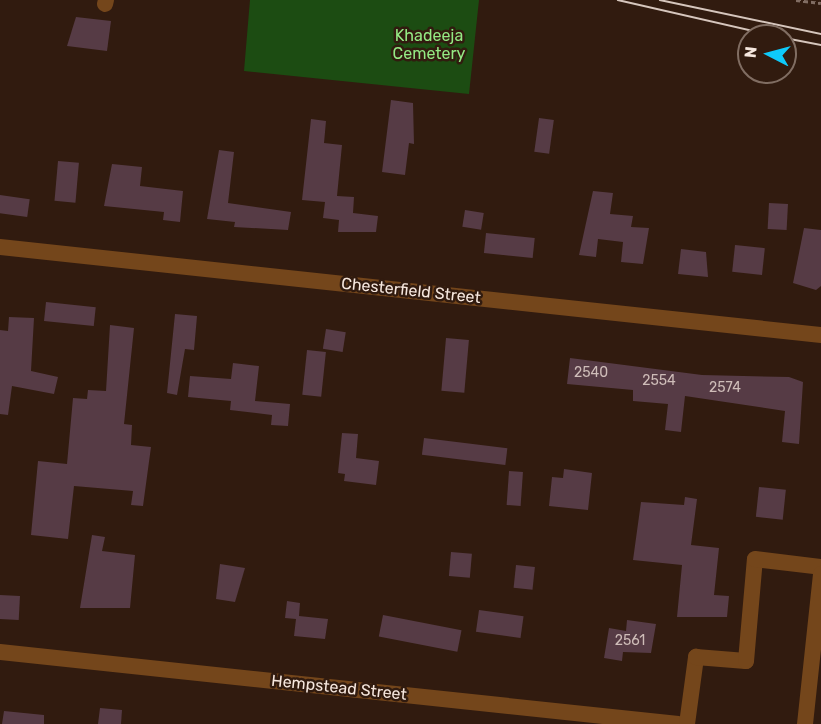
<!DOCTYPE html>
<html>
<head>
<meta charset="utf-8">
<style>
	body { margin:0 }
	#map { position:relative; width:821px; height:724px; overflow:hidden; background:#311b0f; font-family:Rubik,sans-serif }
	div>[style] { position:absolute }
	.green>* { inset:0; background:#1c4c12 }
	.building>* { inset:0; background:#563b45; transform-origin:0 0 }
	.path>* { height:3px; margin-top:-1.5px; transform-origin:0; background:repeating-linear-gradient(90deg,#816d63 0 4.5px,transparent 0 7.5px) }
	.minor>* { height:16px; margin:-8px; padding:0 8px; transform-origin:8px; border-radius:8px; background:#74461b }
	.tram>* { height:1.5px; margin:-0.75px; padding:0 0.75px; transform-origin:0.75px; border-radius:0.75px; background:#d6c6bd }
	span { translate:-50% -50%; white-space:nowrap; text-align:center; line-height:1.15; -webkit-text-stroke:5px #311b0f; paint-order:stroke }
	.number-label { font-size:14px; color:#cebcb8 }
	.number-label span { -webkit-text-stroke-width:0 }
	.park-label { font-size:16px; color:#94ea84 }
	.street-label { font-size:16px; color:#f6e7de }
	.north { position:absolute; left:737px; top:24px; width:60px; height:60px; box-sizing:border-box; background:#311b0f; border:2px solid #806d62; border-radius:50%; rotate:276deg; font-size:16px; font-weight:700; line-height:24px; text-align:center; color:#f6e7de }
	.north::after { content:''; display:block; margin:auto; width:21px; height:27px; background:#0ecafa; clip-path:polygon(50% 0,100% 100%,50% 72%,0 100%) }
</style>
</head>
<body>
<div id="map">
	<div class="green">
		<div style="clip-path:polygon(250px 0,479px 0,469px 94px,244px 71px)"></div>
	</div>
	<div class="building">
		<div style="clip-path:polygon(76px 17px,111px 21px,107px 51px,67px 46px)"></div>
		<div style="clip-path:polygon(391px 100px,413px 103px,414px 144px,409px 143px,405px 175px,382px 172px)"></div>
		<div style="left:539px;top:118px;width:15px;height:34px;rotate:8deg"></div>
		<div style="clip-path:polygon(311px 119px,326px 121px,324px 143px,342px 145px,337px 196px,354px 197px,353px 213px,378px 216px,376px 232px,338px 232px,339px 220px,323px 218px,325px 202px,302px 200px)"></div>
		<div style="clip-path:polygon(219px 150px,234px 152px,228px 203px,291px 212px,288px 230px,234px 227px,235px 222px,207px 219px)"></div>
		<div style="left:58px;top:161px;width:21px;height:40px;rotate:5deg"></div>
		<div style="clip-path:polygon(112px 164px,142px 167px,140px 186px,183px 191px,180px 222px,163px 220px,164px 212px,104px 206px)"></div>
		<div style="clip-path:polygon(593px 191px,613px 193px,610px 214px,633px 216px,631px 227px,649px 228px,643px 264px,621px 262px,623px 242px,598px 239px,596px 257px,579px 255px)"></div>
		<div style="left:0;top:195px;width:30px;height:18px;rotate:8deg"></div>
		<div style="left:769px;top:203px;width:19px;height:26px;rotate:3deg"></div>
		<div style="left:465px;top:210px;width:19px;height:17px;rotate:9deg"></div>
		<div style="clip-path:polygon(804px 228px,821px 230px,821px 286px,816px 290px,793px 283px)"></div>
		<div style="left:486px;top:233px;width:49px;height:20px;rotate:6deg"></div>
		<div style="left:735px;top:245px;width:30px;height:27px;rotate:6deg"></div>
		<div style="clip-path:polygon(681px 249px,706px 252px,708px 277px,678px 274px)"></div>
		<div style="left:46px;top:302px;width:50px;height:19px;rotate:6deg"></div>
		<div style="clip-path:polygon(175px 314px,197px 316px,194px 350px,185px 349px,177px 395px,167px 393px)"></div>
		<div style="clip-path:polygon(9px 317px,34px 318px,31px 371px,58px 377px,54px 394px,12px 386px,8px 415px,0 414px,0 330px,8px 331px)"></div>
		<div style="clip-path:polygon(110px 325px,134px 328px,124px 424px,132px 425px,131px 445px,151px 447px,143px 506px,131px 505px,133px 491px,74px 486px,68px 539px,31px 535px,38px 461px,67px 464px,73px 398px,87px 399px,88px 390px,106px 391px)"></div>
		<div style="left:326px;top:329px;width:20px;height:20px;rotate:9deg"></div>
		<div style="left:446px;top:338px;width:23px;height:53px;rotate:5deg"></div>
		<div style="left:307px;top:350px;width:19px;height:45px;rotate:6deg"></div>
		<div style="clip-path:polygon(570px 358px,702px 375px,789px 377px,803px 382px,799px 444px,782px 442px,785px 411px,685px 396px,681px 432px,665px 430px,668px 404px,633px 401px,633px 390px,567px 384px)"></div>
		<div style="clip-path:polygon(233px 363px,259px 366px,255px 401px,290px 404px,288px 426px,271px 425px,272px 415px,230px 410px,231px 401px,188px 397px,190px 376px,231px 379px)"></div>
		<div style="clip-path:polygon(342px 433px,358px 434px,356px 458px,379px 461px,376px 485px,344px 481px,345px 474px,338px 473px)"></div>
		<div style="left:424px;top:438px;width:84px;height:17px;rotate:7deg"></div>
		<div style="clip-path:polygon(564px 469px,592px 473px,588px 510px,549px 506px,552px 477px,563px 478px)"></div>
		<div style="left:509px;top:471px;width:14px;height:34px;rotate:4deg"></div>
		<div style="left:759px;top:487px;width:27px;height:30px;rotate:6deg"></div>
		<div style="clip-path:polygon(685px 497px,697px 499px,691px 545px,719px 548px,714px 595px,729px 596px,727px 617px,677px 617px,682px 565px,633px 560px,641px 502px,684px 505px)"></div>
		<div style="clip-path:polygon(92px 535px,105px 537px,102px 551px,135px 555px,130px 608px,80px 608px)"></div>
		<div style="left:451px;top:552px;width:21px;height:24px;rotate:5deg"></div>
		<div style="clip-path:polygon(220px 564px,245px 568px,235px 602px,216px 599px)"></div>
		<div style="left:516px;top:565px;width:19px;height:23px;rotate:6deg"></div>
		<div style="left:0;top:595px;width:20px;height:24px;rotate:3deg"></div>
		<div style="clip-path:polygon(287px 601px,300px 603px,299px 616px,328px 619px,325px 639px,294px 636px,296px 619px,285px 618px)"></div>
		<div style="left:479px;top:610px;width:45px;height:22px;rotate:8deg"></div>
		<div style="left:383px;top:615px;width:80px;height:22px;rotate:11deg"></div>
		<div style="clip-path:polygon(627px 620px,656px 624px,651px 653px,623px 652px,622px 661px,604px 658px,609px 628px,626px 631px)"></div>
		<div style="clip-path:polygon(100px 708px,122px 710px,121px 724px,98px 724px)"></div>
		<div style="clip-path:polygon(4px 711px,44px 715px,44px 724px,2px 724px)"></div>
	</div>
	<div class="path">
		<div style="left:796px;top:0;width:25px;rotate:7deg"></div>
	</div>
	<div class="minor">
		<div style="left:105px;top:4px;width:4px;rotate:-76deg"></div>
		<div style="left:0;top:247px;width:826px;rotate:6.12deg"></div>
		<div style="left:0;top:652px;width:682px;rotate:6.06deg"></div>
		<div style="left:687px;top:724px;width:68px;rotate:-82.3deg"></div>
		<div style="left:696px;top:657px;width:50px;rotate:4.6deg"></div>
		<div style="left:746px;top:661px;width:102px;rotate:-85deg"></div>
		<div style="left:755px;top:559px;width:66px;rotate:6.9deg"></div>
		<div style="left:805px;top:724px;width:151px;rotate:-83.9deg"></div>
	</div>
	<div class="tram">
		<div style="left:618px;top:0;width:161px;rotate:12.9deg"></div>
		<div style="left:660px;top:0;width:165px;rotate:11.9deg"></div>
		<div style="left:785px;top:38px;width:37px;rotate:11deg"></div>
	</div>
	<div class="number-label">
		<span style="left:591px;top:373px">2540</span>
		<span style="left:659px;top:381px">2554</span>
		<span style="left:725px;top:388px">2574</span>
		<span style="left:630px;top:641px">2561</span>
	</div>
	<div class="park-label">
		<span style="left:429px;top:45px">Khadeeja<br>Cemetery</span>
	</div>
	<div class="street-label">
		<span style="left:411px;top:291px;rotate:6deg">Chesterfield Street</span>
		<span style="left:339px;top:688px;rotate:6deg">Hempstead Street</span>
	</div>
	<div class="north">N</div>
</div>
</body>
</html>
